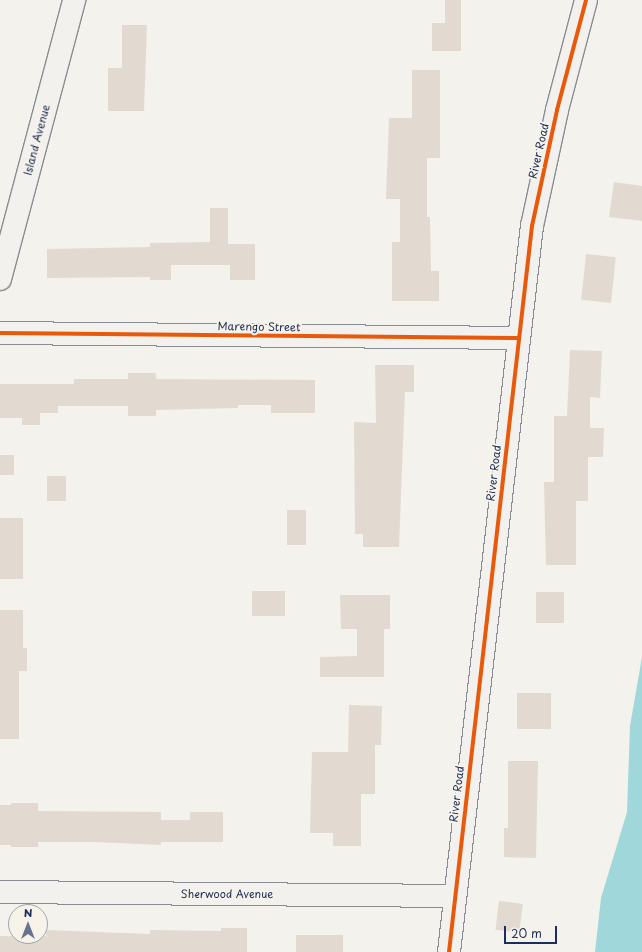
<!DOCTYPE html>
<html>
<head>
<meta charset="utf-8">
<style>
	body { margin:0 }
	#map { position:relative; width:642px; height:952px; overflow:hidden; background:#f4f2ec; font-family:"Playpen Sans",sans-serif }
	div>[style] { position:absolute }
	.water>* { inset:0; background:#9fd7da }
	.building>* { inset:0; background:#e2dad1; transform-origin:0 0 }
	.roads { filter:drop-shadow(1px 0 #898c92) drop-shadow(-1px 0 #898c92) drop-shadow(0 1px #898c92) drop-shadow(0 -1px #898c92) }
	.minor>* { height:22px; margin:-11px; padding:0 11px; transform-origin:11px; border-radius:11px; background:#f2f1ed }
	.cycleway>* { height:4px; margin:-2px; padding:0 2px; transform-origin:2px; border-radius:2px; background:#e8590c }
	span { translate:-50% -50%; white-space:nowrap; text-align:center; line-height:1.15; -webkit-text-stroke:4px #f7f3e8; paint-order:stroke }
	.street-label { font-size:11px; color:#1b2f5e }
	.north { position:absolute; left:8px; top:904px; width:40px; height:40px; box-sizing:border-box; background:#f7f3e8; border:1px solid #9fa5b1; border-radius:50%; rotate:0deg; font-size:11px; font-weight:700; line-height:16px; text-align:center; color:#1b2f5e }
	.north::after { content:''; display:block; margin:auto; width:14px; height:18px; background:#677390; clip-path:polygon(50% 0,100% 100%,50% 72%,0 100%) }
	.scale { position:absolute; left:504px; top:926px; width:53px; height:18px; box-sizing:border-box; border:2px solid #1b2f5e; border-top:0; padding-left:5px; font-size:12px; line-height:14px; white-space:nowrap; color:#1b2f5e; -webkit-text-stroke:3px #f7f3e8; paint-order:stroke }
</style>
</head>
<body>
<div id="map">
	<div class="water">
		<div style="clip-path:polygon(642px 657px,642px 952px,595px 952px,601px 898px,627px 812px,630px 726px)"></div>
	</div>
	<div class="building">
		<div style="clip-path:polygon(445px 0,461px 0,461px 51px,432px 51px,432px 23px,445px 23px)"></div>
		<div style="clip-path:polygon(122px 25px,147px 25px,144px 111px,108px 111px,108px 68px,122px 68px)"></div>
		<div style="clip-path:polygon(412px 70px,440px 70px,440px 158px,427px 158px,427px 217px,430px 217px,431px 271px,439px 271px,439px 301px,392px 301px,392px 242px,400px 242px,400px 199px,386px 199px,389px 118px,412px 118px)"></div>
		<div style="clip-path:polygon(614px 182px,642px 186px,642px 221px,609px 217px)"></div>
		<div style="clip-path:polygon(210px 208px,228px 208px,228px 244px,255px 244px,255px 280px,230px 280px,230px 265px,171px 265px,171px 280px,150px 280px,150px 277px,47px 278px,47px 249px,150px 247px,150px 243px,210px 242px)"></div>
		<div style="left:586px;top:254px;width:30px;height:46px;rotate:6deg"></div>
		<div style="clip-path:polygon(570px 350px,602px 351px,600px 398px,590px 397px,590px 428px,604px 428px,603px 457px,588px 457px,588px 501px,576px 501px,576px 565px,546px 565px,544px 482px,554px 482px,554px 416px,567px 416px)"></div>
		<div style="clip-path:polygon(375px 365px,414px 365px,414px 392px,405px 392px,399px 547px,363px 547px,363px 534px,355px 534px,354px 422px,376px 423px)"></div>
		<div style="clip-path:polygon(128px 373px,156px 373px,156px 379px,315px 380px,315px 413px,271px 413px,271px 405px,238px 405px,238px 408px,156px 410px,156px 416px,128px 416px,128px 406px,58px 406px,58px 413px,40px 413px,40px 425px,22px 425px,22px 418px,0 418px,0 384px,74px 384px,74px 379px,128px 379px)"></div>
		<div style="left:0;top:455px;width:14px;height:20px"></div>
		<div style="left:47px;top:476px;width:19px;height:25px"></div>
		<div style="left:287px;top:510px;width:19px;height:35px"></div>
		<div style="left:0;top:518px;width:23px;height:61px"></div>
		<div style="left:252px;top:591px;width:33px;height:25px"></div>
		<div style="left:536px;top:592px;width:28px;height:31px"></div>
		<div style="clip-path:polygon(340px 595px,390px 595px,390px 629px,384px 629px,384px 677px,320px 677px,320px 657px,357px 656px,357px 629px,341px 629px)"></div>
		<div style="clip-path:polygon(0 610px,23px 610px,23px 648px,27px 648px,27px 671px,19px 671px,19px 739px,0 739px)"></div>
		<div style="left:517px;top:693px;width:34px;height:36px"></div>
		<div style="clip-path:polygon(349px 705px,382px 706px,381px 745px,375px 745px,375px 794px,361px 794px,361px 846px,333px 846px,333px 833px,310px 833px,312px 752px,348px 752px)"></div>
		<div style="clip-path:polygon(508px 761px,538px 761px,536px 858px,504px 857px,504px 828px,508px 828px)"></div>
		<div style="clip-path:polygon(11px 803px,38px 803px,38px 811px,161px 812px,161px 820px,190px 820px,190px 812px,223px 812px,223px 842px,161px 842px,161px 845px,94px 842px,38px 842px,38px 847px,11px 847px,11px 845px,0 845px,0 805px,11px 805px)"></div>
		<div style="left:499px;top:901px;width:24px;height:29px;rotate:7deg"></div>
		<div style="clip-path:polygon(221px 928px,247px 928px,247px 952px,0 952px,0 936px,46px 936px,46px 930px,150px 934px,150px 930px,221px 931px)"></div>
		<div style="left:296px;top:935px;width:47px;height:17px"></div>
	</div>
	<div class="roads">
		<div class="minor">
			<div style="left:0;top:279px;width:289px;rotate:-75.1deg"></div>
			<div style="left:0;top:333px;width:518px;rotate:0.55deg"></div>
			<div style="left:0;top:892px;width:455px;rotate:0.5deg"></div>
			<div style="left:449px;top:952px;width:731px;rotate:-83.48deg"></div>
			<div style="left:532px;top:226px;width:119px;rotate:-77.8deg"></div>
			<div style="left:557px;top:110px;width:114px;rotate:-75.2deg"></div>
		</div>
	</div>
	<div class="cycleway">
		<div style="left:0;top:333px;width:518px;rotate:0.55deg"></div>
		<div style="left:449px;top:952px;width:731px;rotate:-83.48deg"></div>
		<div style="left:532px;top:226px;width:119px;rotate:-77.8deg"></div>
		<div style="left:557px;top:110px;width:114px;rotate:-75.2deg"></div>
	</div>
	<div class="street-label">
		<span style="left:37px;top:140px;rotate:-75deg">Island Avenue</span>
		<span style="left:539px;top:151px;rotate:-77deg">River Road</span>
		<span style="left:259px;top:327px;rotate:1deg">Marengo Street</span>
		<span style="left:494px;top:473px;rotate:-83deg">River Road</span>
		<span style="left:457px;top:794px;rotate:-83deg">River Road</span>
		<span style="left:227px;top:894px">Sherwood Avenue</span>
	</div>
	<div class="north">N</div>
	<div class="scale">20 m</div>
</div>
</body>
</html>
